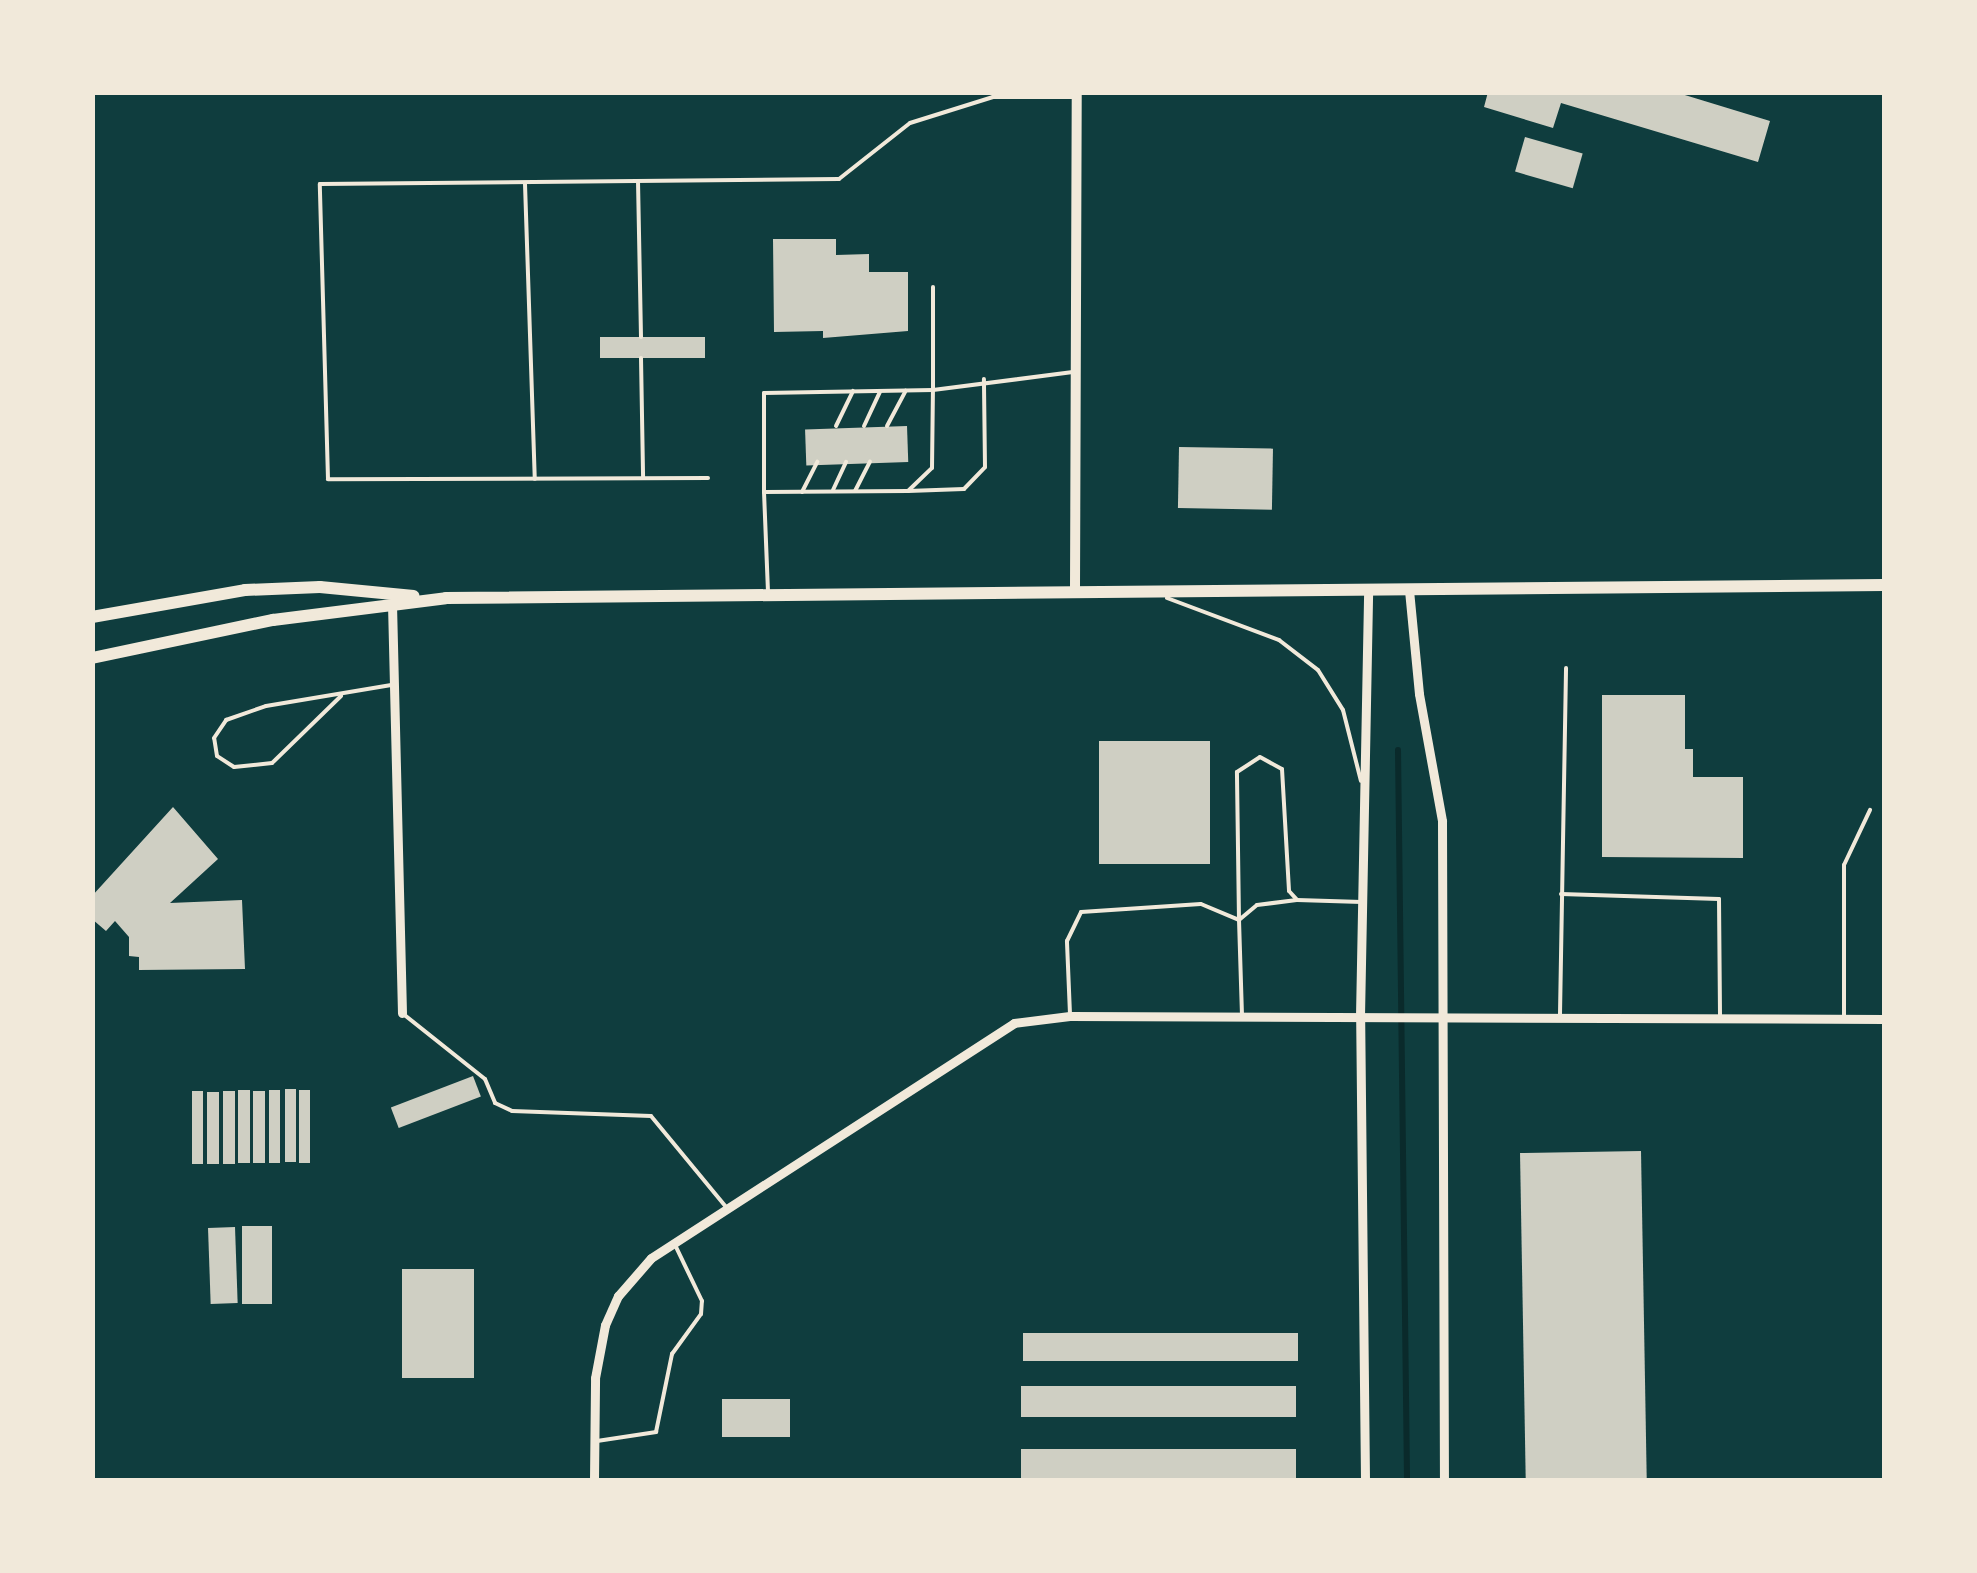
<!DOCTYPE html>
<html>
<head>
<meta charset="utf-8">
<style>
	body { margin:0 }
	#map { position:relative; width:1977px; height:1573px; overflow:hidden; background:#0f3d3e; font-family:Helvetica,sans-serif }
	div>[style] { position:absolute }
	.stream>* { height:6px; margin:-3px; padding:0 3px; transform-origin:3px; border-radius:3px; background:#0a2a2b }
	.building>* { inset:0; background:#cfcfc3; transform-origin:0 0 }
	.service>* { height:4px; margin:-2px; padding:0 2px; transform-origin:2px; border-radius:2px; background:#f1e9da }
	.minor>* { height:9px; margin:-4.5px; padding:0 4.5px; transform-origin:4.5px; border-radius:4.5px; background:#f1e9da }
	.tertiary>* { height:10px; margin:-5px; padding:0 5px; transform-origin:5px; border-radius:5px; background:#f1e9da }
	.secondary>* { height:12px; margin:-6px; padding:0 6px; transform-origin:6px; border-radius:6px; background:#f1e9da }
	span { translate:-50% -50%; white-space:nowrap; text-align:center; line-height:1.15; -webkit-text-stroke:8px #f1e9da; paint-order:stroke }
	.frame { position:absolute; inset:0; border:95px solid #f1e9da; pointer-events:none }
</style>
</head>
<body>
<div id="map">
	<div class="stream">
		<div style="left:1398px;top:750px;width:730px;rotate:89.29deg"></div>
	</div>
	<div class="building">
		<div style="clip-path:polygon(1488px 92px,1675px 92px,1770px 121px,1758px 162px,1561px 103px,1553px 128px,1484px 107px)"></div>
		<div style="left:1525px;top:137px;width:60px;height:36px;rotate:16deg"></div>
		<div style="clip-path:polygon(773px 239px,836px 239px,836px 255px,869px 254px,869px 272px,908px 272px,908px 331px,823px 338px,823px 331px,774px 332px)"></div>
		<div style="left:705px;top:337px;width:21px;height:105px;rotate:90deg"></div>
		<div style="left:907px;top:426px;width:36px;height:102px;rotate:88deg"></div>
		<div style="left:1179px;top:447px;width:94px;height:61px;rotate:1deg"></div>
		<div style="clip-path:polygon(1602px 695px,1685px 695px,1685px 749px,1693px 749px,1693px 777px,1743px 777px,1743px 858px,1602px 857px)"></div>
		<div style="left:1210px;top:741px;width:123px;height:111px;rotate:90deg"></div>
		<div style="clip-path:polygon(173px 807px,218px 859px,170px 903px,242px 900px,245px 969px,139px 970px,139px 957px,129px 956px,129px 937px,115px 921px,106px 931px,92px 919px,92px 896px)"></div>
		<div style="left:473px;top:1076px;width:22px;height:88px;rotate:69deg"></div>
		<div style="left:285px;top:1089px;width:11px;height:73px"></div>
		<div style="left:238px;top:1090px;width:12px;height:73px"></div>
		<div style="left:269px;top:1090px;width:11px;height:73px"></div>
		<div style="left:299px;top:1090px;width:11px;height:73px"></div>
		<div style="left:192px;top:1091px;width:11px;height:73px"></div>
		<div style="left:223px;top:1091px;width:12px;height:73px"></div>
		<div style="left:253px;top:1091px;width:12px;height:72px"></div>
		<div style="left:207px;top:1092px;width:12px;height:72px"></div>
		<div style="left:1641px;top:1151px;width:329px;height:121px;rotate:89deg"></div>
		<div style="left:242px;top:1226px;width:30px;height:78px"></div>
		<div style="left:235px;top:1227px;width:76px;height:27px;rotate:88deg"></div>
		<div style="left:402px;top:1269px;width:72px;height:109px"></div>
		<div style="left:1298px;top:1333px;width:28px;height:275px;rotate:90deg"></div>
		<div style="left:1296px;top:1386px;width:31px;height:275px;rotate:90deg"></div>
		<div style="left:722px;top:1399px;width:68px;height:38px"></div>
		<div style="left:1021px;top:1449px;width:275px;height:30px"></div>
	</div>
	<div class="service">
		<div style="left:638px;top:181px;width:156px;rotate:88.9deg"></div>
		<div style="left:525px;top:184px;width:295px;rotate:88.1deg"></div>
		<div style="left:933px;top:287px;width:103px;rotate:90deg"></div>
		<div style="left:933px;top:390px;width:141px;rotate:-7.3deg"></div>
		<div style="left:641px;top:358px;width:120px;rotate:89deg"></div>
		<div style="left:836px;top:426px;width:39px;rotate:-64deg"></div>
		<div style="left:864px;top:426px;width:38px;rotate:-65deg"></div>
		<div style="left:887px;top:426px;width:40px;rotate:-62deg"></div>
		<div style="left:708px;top:478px;width:380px;rotate:179.8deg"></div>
		<div style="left:328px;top:479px;width:295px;rotate:-91.6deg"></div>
		<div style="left:320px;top:184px;width:519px;rotate:-0.55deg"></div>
		<div style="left:839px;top:179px;width:90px;rotate:-38.3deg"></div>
		<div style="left:910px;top:123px;width:87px;rotate:-17.4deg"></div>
		<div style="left:993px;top:97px;width:79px"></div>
		<div style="left:833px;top:490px;width:31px;rotate:-65deg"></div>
		<div style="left:855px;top:491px;width:33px;rotate:-63deg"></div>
		<div style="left:908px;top:491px;width:56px;rotate:-2deg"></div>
		<div style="left:964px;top:489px;width:30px;rotate:-46deg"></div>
		<div style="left:985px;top:467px;width:88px;rotate:-90.7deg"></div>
		<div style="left:764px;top:492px;width:144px;rotate:-0.4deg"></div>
		<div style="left:908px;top:491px;width:33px;rotate:-44deg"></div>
		<div style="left:932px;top:468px;width:78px;rotate:-89.3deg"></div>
		<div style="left:933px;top:390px;width:169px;rotate:179deg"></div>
		<div style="left:764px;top:393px;width:99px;rotate:90deg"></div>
		<div style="left:764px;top:492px;width:100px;rotate:87.7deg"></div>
		<div style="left:802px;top:492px;width:34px;rotate:-63deg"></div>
		<div style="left:1167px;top:598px;width:120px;rotate:20.6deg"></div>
		<div style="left:1279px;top:640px;width:49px;rotate:37.6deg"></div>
		<div style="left:1318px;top:670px;width:47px;rotate:58deg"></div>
		<div style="left:1343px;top:710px;width:73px;rotate:75.8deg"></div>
		<div style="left:341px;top:696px;width:96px;rotate:135.8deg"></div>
		<div style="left:272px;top:763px;width:38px;rotate:174deg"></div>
		<div style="left:234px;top:767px;width:20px;rotate:-147deg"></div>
		<div style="left:217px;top:756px;width:18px;rotate:-99deg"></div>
		<div style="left:214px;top:738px;width:22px;rotate:-56deg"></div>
		<div style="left:226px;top:720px;width:42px;rotate:-19.3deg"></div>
		<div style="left:266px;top:706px;width:127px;rotate:-9.5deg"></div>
		<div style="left:1561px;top:894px;width:158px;rotate:1.8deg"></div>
		<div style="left:1719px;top:899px;width:117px;rotate:89.5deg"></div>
		<div style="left:1239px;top:920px;width:148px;rotate:-90.8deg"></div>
		<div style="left:1237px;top:772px;width:27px;rotate:-33deg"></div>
		<div style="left:1260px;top:757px;width:25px;rotate:29deg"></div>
		<div style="left:1282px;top:769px;width:122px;rotate:86.7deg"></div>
		<div style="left:1289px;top:891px;width:12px;rotate:48deg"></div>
		<div style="left:1297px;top:900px;width:65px;rotate:1.8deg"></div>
		<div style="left:1239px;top:920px;width:23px;rotate:-40deg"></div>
		<div style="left:1257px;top:905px;width:40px;rotate:-7.1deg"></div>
		<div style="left:402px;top:1013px;width:106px;rotate:38.5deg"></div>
		<div style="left:485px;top:1079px;width:26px;rotate:67deg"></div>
		<div style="left:495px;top:1103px;width:19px;rotate:25deg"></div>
		<div style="left:512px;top:1111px;width:139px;rotate:2.1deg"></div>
		<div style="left:651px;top:1116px;width:118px;rotate:50.5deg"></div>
		<div style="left:1070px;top:1014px;width:73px;rotate:-92.4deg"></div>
		<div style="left:1067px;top:941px;width:32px;rotate:-64deg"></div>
		<div style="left:1081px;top:912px;width:120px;rotate:-3.8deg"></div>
		<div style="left:1201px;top:904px;width:41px;rotate:22.8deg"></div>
		<div style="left:1239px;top:920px;width:96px;rotate:88.2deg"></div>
		<div style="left:1560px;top:1014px;width:346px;rotate:-89deg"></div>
		<div style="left:1844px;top:1018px;width:153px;rotate:-90deg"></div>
		<div style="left:1844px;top:865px;width:61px;rotate:-64.7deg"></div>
		<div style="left:597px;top:1441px;width:60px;rotate:-8.7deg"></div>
		<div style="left:656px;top:1432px;width:80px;rotate:-78.4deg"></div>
		<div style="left:672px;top:1354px;width:49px;rotate:-54.1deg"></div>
		<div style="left:701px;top:1314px;width:13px;rotate:-86deg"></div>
		<div style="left:702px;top:1301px;width:60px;rotate:-115.7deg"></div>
	</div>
	<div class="minor">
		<div style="left:1409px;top:590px;width:104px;rotate:84.5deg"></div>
		<div style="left:1419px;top:694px;width:129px;rotate:79.7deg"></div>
		<div style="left:1442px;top:821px;width:659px;rotate:89.83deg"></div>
		<div style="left:392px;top:604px;width:409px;rotate:88.6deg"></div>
		<div style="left:594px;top:1480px;width:102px;rotate:-89.4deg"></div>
		<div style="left:595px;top:1378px;width:54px;rotate:-79.3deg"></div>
		<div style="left:605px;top:1325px;width:32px;rotate:-66deg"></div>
		<div style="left:618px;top:1296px;width:50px;rotate:-49deg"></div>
		<div style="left:651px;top:1258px;width:432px;rotate:-32.9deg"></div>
		<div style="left:1014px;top:1023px;width:56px;rotate:-7.1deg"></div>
		<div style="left:1070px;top:1016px;width:814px;rotate:0.21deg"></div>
		<div style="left:1365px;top:1480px;width:464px;rotate:-90.6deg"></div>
		<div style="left:1360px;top:1016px;width:427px;rotate:-88.9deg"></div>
	</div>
	<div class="tertiary">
		<div style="left:1075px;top:590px;width:498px;rotate:-89.8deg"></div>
	</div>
	<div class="secondary">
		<div style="left:92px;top:617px;width:155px;rotate:-10deg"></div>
		<div style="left:245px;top:590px;width:75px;rotate:-2.3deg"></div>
		<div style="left:320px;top:587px;width:94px;rotate:5.5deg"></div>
		<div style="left:92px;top:658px;width:185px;rotate:-11.9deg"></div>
		<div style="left:273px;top:620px;width:174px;rotate:-7.2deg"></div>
		<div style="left:446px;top:598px;width:1438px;rotate:-0.52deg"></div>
	</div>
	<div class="frame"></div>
</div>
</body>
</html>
